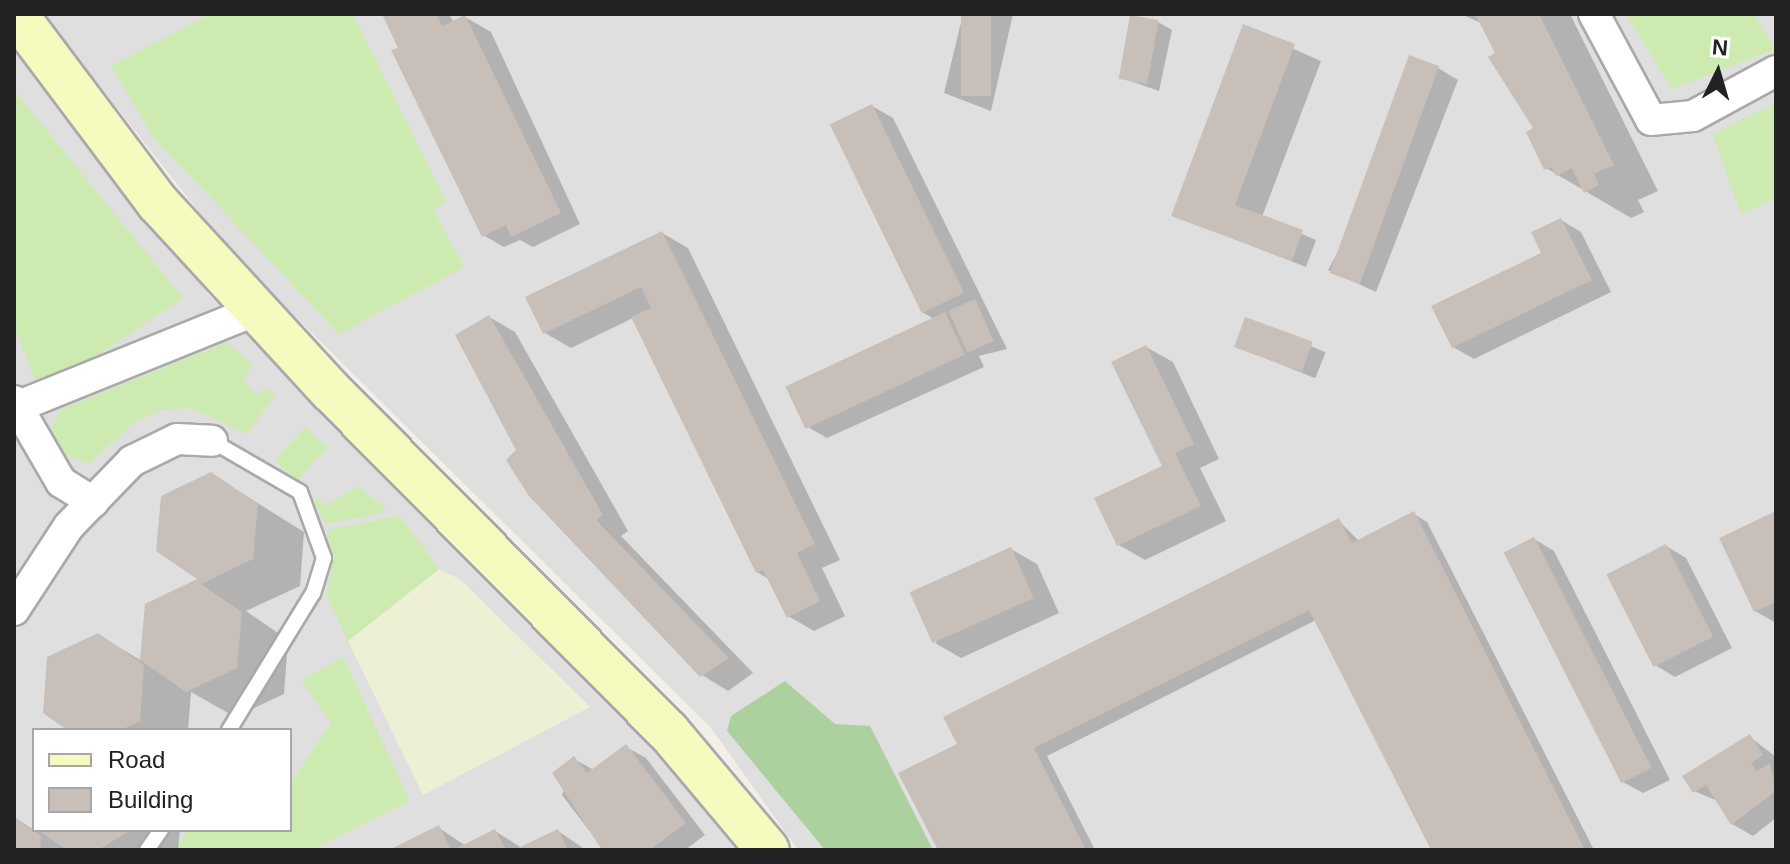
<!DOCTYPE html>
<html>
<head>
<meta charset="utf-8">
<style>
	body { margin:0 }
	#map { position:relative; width:1790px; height:864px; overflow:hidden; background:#f2efe9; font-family:Arial,sans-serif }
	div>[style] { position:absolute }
	.residential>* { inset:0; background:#e0dfdf }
	.farmland>* { inset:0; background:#eef0d5 }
	.grass>* { inset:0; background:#cdebb0; transform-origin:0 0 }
	.forest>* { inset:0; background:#add19e }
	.shadow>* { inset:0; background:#0003; transform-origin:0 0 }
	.building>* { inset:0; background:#c7bfb8; transform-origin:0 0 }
	.roads { filter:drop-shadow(2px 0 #a9a9a9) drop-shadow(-2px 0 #a9a9a9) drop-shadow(0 2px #a9a9a9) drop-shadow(0 -2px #a9a9a9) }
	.lane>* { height:14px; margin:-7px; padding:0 7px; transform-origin:7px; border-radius:7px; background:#fff }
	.street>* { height:30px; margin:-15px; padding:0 15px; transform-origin:15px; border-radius:15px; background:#fff }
	.secondary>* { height:42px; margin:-21px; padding:0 21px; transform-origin:21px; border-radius:21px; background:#f7fabf }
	span { translate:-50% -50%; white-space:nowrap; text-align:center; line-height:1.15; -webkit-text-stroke:7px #fff; paint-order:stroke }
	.frame { position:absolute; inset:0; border:16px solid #222; pointer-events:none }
	.legend { position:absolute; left:32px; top:728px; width:260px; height:104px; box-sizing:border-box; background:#fff; border:2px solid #a7a7a7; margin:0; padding:10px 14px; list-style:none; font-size:24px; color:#222 }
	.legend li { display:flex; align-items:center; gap:16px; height:40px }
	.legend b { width:40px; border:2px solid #a7a7a7 }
	.north { position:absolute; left:1678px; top:32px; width:80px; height:80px; -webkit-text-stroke:6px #fff; paint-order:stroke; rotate:5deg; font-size:22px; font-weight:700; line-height:32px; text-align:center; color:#222 }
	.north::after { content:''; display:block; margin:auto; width:28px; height:36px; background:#222; clip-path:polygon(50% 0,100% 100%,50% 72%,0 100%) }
</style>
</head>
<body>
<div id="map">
	<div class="residential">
		<div style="clip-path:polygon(43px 14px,1776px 14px,1776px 850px,798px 850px,711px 728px,232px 254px)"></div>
		<div style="clip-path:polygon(evenodd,14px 47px,209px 295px,665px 752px,741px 850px,14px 850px,14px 47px,34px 730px,290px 730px,290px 830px,34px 830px,34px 730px)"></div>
	</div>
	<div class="farmland">
		<div style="clip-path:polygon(439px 569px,461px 580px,590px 707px,423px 795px,348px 641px)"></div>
	</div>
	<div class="grass">
		<div style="clip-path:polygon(210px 14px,353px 14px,446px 201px,433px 209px,464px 267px,339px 334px,153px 137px,111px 66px)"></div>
		<div style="clip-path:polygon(1626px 14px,1754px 14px,1776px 49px,1672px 89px)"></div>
		<div style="clip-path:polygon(14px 90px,183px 298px,75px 371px,36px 384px,14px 326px)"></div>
		<div style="clip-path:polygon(1776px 103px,1776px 198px,1741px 214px,1712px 134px)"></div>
		<div style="clip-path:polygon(226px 342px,253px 364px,243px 380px,257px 395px,266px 388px,276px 394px,247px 434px,191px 408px,162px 410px,136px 421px,89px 464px,57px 451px,51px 428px,60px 410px)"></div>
		<div style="left:305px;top:427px;width:30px;height:45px;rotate:42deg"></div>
		<div style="clip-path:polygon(357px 486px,386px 508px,382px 513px,325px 524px,314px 501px,318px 497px,325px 506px)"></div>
		<div style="clip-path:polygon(400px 516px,439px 569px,348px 641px,326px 594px,332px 568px,327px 530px)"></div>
		<div style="clip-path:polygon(343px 657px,410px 801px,312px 850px,174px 850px,188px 830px,290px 830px,290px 784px,331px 723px,301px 680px)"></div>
	</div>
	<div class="forest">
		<div style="clip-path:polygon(785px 681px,835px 724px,870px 726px,933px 850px,825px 850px,727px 731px,731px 716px)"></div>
	</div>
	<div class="shadow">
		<div style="clip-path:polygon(384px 14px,449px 14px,454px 23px,465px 17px,491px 32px,580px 224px,533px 247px,520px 240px,504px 247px,483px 235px)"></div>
		<div style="clip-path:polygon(963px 14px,1013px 14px,991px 111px,944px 93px)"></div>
		<div style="clip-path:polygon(1461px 14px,1570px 14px,1658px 191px,1638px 200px,1644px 212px,1631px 218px,1546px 168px,1535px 129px,1483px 24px)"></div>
		<div style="clip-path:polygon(1158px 22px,1172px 30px,1159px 91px,1119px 77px)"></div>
		<div style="clip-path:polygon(1244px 27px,1321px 61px,1262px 217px,1316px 240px,1306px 267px,1173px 215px)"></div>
		<div style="clip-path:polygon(1438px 68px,1458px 80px,1376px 292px,1328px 270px)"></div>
		<div style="clip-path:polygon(872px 106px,893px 118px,1007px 349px,979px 356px,984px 367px,827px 438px,806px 426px,934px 319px,922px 312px)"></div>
		<div style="clip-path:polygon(1561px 220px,1581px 232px,1611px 292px,1474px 359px,1453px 347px,1544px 254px)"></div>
		<div style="clip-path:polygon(662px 233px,688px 248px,840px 560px,822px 568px,845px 616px,814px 631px,788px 616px,770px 580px,757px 572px,633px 318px,571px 348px,545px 333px)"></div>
		<div style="clip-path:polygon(489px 317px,515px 332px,628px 531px,621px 536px,753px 673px,728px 691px,702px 675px,518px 451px)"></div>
		<div style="left:1246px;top:320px;width:86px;height:28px;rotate:22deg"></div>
		<div style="clip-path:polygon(1146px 347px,1173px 362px,1219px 459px,1200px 468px,1226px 521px,1145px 560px,1119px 545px,1164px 467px)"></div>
		<div style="clip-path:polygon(211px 474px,304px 532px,300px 586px,246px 611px,288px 640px,284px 694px,235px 717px,191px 692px,188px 730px,71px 730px,98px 635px,142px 661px,201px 579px)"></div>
		<div style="clip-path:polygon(1776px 513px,1776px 623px,1755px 611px)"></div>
		<div style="clip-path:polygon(1414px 514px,1427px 522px,1594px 850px,1433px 850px,1316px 620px,1047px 756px,1095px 850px,940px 850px,959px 745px,1338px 520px,1359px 541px)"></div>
		<div style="clip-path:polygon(1534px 539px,1554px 551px,1670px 780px,1643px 793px,1623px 782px)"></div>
		<div style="clip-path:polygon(1666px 546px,1686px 558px,1732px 648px,1675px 677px,1655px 665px)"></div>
		<div style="clip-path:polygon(1011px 549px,1037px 564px,1059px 613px,961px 658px,935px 643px)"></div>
		<div style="clip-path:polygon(1750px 737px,1776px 757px,1776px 818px,1753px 836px,1732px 824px,1718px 801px,1694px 791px)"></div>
		<div style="clip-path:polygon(626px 747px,646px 758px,705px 835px,685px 850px,604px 850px,562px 795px,574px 759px,594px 770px)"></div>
		<div style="clip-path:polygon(14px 817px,34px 830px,180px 830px,178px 850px,14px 850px)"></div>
		<div style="clip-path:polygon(439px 828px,466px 846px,495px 831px,522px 848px,558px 831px,586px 850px,394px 850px)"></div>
	</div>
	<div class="building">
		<div style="clip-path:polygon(382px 14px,436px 14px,442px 26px,465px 15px,561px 213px,511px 237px,506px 225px,482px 237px,391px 50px,398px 48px)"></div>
		<div style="left:961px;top:14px;width:30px;height:82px"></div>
		<div style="clip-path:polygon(1475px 14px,1539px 14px,1614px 165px,1594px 174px,1599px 185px,1584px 193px,1572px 168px,1556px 176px,1551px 167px,1544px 170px,1526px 132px,1533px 128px,1488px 57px,1495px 53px)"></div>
		<div style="left:1130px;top:15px;width:29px;height:65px;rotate:10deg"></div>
		<div style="clip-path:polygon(1243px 24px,1295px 44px,1235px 205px,1303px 230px,1292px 261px,1171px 216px)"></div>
		<div style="left:1409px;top:55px;width:32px;height:232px;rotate:20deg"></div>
		<div style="left:872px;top:104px;width:210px;height:47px;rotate:64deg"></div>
		<div style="clip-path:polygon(1561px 218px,1592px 280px,1452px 348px,1431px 306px,1541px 253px,1531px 232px)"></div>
		<div style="clip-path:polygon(662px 231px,815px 544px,797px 553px,820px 601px,787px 618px,763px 570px,756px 573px,631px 317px,651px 308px,641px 287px,543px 334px,525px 297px)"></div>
		<div style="left:975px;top:299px;width:46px;height:29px;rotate:66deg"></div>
		<div style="left:945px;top:312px;width:47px;height:176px;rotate:65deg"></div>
		<div style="clip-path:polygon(489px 315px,603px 515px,596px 520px,729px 658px,700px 677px,529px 496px,506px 460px,516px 450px,455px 335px)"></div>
		<div style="left:1245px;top:317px;width:72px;height:32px;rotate:20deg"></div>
		<div style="clip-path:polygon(1146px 345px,1194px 444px,1175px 453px,1201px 506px,1117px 546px,1094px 498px,1162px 466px,1111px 362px)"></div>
		<div style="clip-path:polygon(211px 472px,258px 504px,253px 559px,201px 584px,242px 612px,237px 668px,186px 692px,140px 660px,145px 604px,197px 579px,156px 551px,161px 496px)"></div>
		<div style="clip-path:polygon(1414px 511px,1585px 850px,1431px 850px,1309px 610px,1034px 748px,1086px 850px,938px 850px,898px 773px,957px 744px,943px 717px,1339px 518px,1352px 543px)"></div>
		<div style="clip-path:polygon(1776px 511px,1776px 602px,1754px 612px,1719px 538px)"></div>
		<div style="left:1534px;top:537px;width:259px;height:34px;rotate:63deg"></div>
		<div style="left:1666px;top:544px;width:104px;height:67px;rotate:63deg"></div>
		<div style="left:1011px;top:547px;width:56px;height:111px;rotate:66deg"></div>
		<div style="clip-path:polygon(98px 633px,144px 665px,140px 721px,121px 730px,67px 730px,43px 713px,47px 657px)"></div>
		<div style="clip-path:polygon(1750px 734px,1763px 755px,1751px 763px,1757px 771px,1770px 763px,1776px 791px,1731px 825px,1706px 785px,1693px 793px,1682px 776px)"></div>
		<div style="clip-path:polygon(626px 744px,686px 823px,650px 850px,602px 850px,552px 773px,574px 756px,587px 773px)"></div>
		<div style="clip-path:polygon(14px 817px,41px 836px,40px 850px,14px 850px)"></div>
		<div style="clip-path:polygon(439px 825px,451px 850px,389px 850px)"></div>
		<div style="clip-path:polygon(495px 829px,506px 850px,453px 850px)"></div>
		<div style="clip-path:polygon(558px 829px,568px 850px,514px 850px)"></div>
		<div style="clip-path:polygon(38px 830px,131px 830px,98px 850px,67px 850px)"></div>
	</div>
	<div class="roads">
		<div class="lane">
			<div style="left:212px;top:441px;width:102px;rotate:30.1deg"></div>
			<div style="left:300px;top:492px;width:70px;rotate:70deg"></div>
			<div style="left:324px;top:558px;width:37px;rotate:107deg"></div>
			<div style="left:313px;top:593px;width:161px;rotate:121.5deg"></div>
			<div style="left:147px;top:850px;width:24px;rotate:-55deg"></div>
		</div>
		<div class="street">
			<div style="left:1594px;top:14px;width:120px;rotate:61.7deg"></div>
			<div style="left:1651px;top:120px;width:42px;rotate:-5.4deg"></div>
			<div style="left:1693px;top:116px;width:94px;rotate:-28.5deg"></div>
			<div style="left:14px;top:401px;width:94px;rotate:59.9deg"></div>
			<div style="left:61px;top:482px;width:38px;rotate:32deg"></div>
			<div style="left:14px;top:408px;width:261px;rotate:-22deg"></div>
			<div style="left:14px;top:610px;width:100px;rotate:-56.8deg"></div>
			<div style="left:69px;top:526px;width:91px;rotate:-45.9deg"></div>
			<div style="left:132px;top:461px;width:50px;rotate:-26.1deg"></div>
			<div style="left:177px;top:439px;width:35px;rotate:3deg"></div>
		</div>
		<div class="secondary">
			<div style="left:16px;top:14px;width:236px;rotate:53.1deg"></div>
			<div style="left:158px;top:203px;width:255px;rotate:47.4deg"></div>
			<div style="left:331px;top:391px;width:479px;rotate:45.3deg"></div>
			<div style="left:668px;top:731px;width:155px;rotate:50deg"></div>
		</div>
	</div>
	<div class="frame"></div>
	<ul class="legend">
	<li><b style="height:10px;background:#f7fabf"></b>Road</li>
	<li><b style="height:22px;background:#c7bfb8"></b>Building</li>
	</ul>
	<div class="north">N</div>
</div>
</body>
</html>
